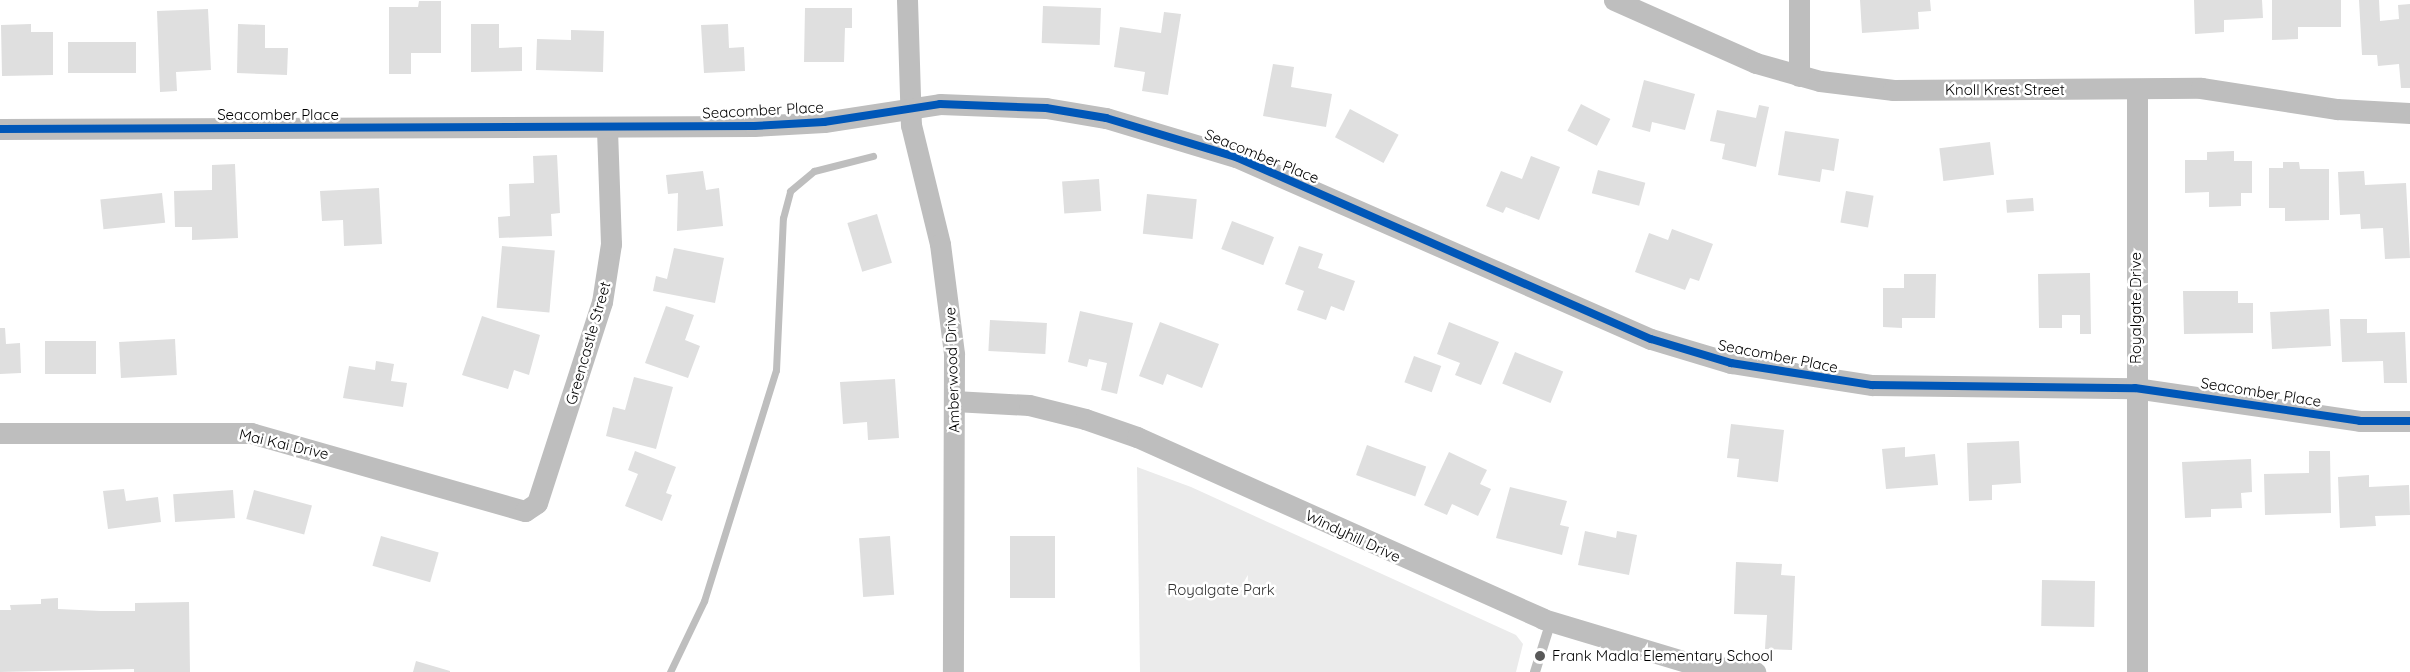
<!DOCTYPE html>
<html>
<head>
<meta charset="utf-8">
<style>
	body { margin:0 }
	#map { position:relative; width:2410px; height:672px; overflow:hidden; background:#fff; font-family:Quicksand,sans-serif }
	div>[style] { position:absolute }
	.green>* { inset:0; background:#ebebeb }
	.stream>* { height:7px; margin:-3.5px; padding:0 3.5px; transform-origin:3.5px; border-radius:3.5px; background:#bebebe }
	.building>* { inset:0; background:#dfdfdf; transform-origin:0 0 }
	.service>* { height:10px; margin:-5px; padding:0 5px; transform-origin:5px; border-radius:5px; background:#bebebe }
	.minor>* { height:21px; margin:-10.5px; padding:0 10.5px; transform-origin:10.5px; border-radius:10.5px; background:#bebebe }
	.cycleway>* { height:8px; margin:-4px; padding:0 4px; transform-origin:4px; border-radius:4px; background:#0057b8 }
	.dots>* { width:16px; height:16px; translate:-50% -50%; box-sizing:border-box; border:3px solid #fff; border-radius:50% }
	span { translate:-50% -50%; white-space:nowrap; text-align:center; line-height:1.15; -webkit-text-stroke:5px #fff; paint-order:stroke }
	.street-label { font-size:15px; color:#000 }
	.park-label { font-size:15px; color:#323232 }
	.poi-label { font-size:15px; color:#000 }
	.left { translate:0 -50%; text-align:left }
</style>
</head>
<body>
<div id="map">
	<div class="green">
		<div style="clip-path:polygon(1137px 467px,1191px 487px,1516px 635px,1523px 644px,1516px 672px,1140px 672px)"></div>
	</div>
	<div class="stream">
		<div style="left:670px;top:672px;width:79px;rotate:-64.4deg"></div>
		<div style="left:704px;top:601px;width:242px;rotate:-72.7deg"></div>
		<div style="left:776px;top:370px;width:152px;rotate:-87.4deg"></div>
		<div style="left:783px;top:218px;width:28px;rotate:-75deg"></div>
		<div style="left:790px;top:191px;width:31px;rotate:-40deg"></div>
		<div style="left:814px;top:171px;width:61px;rotate:-14.3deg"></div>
	</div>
	<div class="building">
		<div style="clip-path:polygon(1860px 0,1930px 0,1931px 11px,1918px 12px,1919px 29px,1862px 33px)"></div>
		<div style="clip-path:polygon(2194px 0,2262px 0,2263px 18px,2224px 20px,2224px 32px,2195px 34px)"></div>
		<div style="clip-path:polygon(2272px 0,2341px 0,2341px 27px,2298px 27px,2298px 39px,2272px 40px)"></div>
		<div style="clip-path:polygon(2359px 0,2379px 0,2380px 21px,2399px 19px,2398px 5px,2410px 4px,2410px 88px,2401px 88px,2399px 64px,2378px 66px,2377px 55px,2362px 55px)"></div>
		<div style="clip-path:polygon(419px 1px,441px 1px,441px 53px,411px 53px,411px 74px,389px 74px,389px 7px,418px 7px)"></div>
		<div style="left:1043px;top:6px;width:58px;height:37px;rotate:2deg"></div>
		<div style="clip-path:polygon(805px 8px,852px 8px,852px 28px,845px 28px,844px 62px,804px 62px)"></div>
		<div style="clip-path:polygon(208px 9px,211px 70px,176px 72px,177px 91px,160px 92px,157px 11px)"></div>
		<div style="clip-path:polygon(1164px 12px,1181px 14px,1168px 95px,1142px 91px,1145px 72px,1114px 67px,1120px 27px,1161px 33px)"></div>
		<div style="clip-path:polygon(31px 24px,31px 32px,53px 32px,53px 75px,2px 76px,1px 25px)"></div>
		<div style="clip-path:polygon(238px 24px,265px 25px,265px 48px,288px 48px,287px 75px,237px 73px)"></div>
		<div style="clip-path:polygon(471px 24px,499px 24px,499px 48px,522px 47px,522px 71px,471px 72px)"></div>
		<div style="clip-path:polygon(728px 24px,729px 48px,744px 47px,745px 71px,704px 73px,701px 25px)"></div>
		<div style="clip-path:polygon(571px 30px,604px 31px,603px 72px,536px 70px,537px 39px,571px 40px)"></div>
		<div style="left:68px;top:42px;width:68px;height:31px"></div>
		<div style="clip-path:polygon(1273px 64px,1294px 67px,1291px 87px,1332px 94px,1326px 127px,1263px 116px)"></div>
		<div style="clip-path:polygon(1644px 80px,1695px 94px,1685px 130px,1652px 122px,1650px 132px,1632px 127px)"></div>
		<div style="left:1581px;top:104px;width:33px;height:30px;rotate:27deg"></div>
		<div style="clip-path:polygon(1759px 105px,1769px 107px,1756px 167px,1722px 159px,1725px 144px,1710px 141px,1717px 110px,1756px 118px)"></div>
		<div style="left:1350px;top:109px;width:55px;height:32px;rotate:28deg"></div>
		<div style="clip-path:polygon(1785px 131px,1839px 139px,1834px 171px,1822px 169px,1820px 182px,1778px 175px)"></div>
		<div style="left:1990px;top:142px;width:33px;height:51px;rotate:83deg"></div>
		<div style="clip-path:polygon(2234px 151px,2234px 161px,2252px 161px,2252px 193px,2241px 193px,2241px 206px,2209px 207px,2209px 192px,2185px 193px,2185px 160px,2207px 160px,2207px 152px)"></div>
		<div style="clip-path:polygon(557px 155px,560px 213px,551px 214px,552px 236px,499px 238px,498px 217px,510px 216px,509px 184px,534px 183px,533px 156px)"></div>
		<div style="clip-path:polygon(1531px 156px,1560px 167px,1539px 220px,1506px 207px,1503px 213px,1486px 206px,1501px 171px,1522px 179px)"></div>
		<div style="clip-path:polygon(2283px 162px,2299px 162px,2300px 169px,2329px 169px,2329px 220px,2285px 221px,2285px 208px,2269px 208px,2269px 168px,2283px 168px)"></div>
		<div style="clip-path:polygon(235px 164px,238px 238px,192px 240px,192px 227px,175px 227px,174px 191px,212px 190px,212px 165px)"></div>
		<div style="left:1598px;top:170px;width:49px;height:24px;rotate:15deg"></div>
		<div style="clip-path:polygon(703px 171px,706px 190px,719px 188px,723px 226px,677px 231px,678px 193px,668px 194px,666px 175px)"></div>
		<div style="clip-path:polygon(2364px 171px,2365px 185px,2406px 183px,2410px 258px,2385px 259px,2383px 228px,2361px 229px,2360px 214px,2340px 215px,2338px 172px)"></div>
		<div style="left:1099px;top:179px;width:32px;height:37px;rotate:86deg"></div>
		<div style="clip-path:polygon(379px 188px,382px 244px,344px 246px,343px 220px,322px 221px,320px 191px)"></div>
		<div style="left:1846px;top:191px;width:28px;height:32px;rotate:10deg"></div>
		<div style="left:162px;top:193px;width:30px;height:62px;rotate:84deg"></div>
		<div style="left:1147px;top:194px;width:50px;height:40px;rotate:6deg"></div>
		<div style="left:2033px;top:198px;width:13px;height:27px;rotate:86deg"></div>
		<div style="left:877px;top:214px;width:51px;height:31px;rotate:73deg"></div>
		<div style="left:1232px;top:221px;width:45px;height:30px;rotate:21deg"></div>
		<div style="clip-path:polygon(1672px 229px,1713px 244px,1699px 281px,1690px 278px,1685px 290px,1635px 272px,1649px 233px,1668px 240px)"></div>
		<div style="left:502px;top:246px;width:53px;height:62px;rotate:5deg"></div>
		<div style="clip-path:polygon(1299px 246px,1323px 254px,1318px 268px,1355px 281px,1344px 311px,1331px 306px,1326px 320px,1297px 310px,1304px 291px,1285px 284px)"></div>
		<div style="clip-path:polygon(674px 248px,724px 258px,715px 303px,653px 291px,656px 276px,667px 279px)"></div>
		<div style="clip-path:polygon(2090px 273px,2091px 334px,2080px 334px,2080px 315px,2062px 315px,2062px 328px,2039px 328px,2038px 274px)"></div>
		<div style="clip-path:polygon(1904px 274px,1936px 274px,1935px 318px,1902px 318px,1902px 328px,1883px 327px,1883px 288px,1904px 288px)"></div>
		<div style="clip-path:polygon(2183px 291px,2238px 291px,2238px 303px,2253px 303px,2253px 333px,2184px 334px)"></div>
		<div style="clip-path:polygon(666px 306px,694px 315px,685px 340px,700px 346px,688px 378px,645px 363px)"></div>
		<div style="left:2329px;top:309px;width:37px;height:59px;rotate:87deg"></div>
		<div style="clip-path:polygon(1080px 311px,1133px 323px,1117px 394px,1101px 390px,1107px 363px,1089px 359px,1087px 367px,1068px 362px)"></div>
		<div style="clip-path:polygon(482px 316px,540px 335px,529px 375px,514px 370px,508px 389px,462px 375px)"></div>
		<div style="clip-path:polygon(2340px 319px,2367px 319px,2367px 333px,2405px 332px,2407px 383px,2384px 383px,2383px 361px,2342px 362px)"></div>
		<div style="left:990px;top:320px;width:57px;height:31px;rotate:3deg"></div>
		<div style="clip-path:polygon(1160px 322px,1219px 344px,1202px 388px,1167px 374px,1163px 385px,1139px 376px)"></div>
		<div style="clip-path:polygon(1449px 322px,1499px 342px,1481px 385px,1455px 375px,1460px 363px,1437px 354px)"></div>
		<div style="clip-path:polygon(0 328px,5px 328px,6px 344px,20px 343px,21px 373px,0 374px)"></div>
		<div style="left:175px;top:339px;width:36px;height:56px;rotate:87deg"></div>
		<div style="left:45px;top:341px;width:51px;height:33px"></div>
		<div style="left:1515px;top:352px;width:52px;height:34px;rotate:22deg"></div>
		<div style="left:1414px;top:356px;width:29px;height:28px;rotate:20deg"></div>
		<div style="clip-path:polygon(376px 361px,394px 364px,391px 381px,407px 383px,403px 407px,343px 398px,349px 366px,375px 370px)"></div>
		<div style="clip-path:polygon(634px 377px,673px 387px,656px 449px,606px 436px,613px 407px,625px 410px)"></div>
		<div style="clip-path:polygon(895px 379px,899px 438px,868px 440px,867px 422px,843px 424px,840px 382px)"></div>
		<div style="clip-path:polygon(1731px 424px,1784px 430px,1778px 482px,1737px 477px,1739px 459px,1727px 458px)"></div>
		<div style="clip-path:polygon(2019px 441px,2021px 483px,1992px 485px,1992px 500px,1969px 501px,1967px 443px)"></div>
		<div style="left:1367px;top:445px;width:63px;height:32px;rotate:20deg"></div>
		<div style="clip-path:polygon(1905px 447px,1905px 457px,1935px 454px,1938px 485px,1886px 489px,1882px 449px)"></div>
		<div style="clip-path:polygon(635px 451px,676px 467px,666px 493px,672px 495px,662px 521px,625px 506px,638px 474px,628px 470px)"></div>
		<div style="clip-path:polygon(2309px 451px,2330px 451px,2331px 513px,2265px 515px,2264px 474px,2309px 473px)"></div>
		<div style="clip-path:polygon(1449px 452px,1487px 470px,1480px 484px,1491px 489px,1478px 516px,1452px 504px,1447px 515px,1424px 505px)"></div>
		<div style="clip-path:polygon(2251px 459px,2252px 492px,2241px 493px,2242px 508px,2211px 509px,2211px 517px,2185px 518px,2182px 462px)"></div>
		<div style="clip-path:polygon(2369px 475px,2369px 487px,2409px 485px,2410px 515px,2375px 516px,2376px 526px,2340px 528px,2338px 477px)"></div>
		<div style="clip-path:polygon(1510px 487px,1567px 501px,1560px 525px,1569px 527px,1562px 555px,1496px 538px)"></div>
		<div style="clip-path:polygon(124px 489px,126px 501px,158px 497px,161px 522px,108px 529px,103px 491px)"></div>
		<div style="left:233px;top:490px;width:28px;height:60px;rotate:86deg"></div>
		<div style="left:254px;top:490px;width:60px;height:30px;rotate:15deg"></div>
		<div style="clip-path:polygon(1585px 531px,1616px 538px,1617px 531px,1637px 535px,1629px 575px,1578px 565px)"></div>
		<div style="left:381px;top:536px;width:60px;height:31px;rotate:16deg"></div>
		<div style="left:890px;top:536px;width:59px;height:31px;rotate:86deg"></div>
		<div style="left:1010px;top:536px;width:45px;height:62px"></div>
		<div style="clip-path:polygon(1736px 562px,1782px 564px,1781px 575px,1795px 576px,1792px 650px,1765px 649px,1767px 615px,1734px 614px)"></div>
		<div style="left:2042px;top:580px;width:53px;height:46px;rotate:1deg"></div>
		<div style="clip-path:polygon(58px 598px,58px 609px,101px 611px,135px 611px,135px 603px,189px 602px,190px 672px,134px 672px,134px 669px,0 672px,0 610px,11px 610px,10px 605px,41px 604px,41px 599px)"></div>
		<div style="clip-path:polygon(416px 661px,450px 671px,450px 672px,413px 672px)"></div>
	</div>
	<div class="service">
		<div style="left:1535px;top:672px;width:53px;rotate:-72.6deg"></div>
	</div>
	<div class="minor">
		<div style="left:907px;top:0;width:125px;rotate:88.2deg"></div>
		<div style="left:911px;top:125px;width:122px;rotate:76.3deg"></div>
		<div style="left:940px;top:244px;width:111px;rotate:82.7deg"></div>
		<div style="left:954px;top:354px;width:318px;rotate:90.2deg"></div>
		<div style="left:1614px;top:0;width:155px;rotate:23.9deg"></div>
		<div style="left:1756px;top:63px;width:66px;rotate:15.7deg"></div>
		<div style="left:1820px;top:81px;width:74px;rotate:7deg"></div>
		<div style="left:1893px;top:90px;width:308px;rotate:-0.4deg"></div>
		<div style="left:2201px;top:88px;width:138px;rotate:8.8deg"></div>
		<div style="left:2337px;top:109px;width:73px;rotate:3.1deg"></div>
		<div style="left:1799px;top:76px;width:76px;rotate:-90deg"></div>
		<div style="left:0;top:129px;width:754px;rotate:-0.23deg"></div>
		<div style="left:754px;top:126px;width:70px;rotate:-3.3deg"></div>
		<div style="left:824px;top:122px;width:117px;rotate:-8.8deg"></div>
		<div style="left:940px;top:104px;width:106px;rotate:2.2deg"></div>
		<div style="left:1046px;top:108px;width:61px;rotate:9.5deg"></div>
		<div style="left:1106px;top:118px;width:136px;rotate:16.7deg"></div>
		<div style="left:1236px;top:157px;width:453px;rotate:23.7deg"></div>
		<div style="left:1651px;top:339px;width:84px;rotate:16.7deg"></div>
		<div style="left:1731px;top:363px;width:143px;rotate:8.9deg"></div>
		<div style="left:1872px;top:385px;width:263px;rotate:0.7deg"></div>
		<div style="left:2135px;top:388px;width:227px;rotate:8.3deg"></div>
		<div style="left:2360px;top:421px;width:50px"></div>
		<div style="left:954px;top:401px;width:75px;rotate:3.1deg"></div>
		<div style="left:1029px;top:405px;width:58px;rotate:14deg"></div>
		<div style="left:1085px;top:419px;width:55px;rotate:19.1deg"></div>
		<div style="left:1137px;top:437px;width:445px;rotate:24.1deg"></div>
		<div style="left:1543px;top:619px;width:153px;rotate:16.7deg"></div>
		<div style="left:1690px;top:663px;width:66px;rotate:7.9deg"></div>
		<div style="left:0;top:433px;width:251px"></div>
		<div style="left:251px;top:433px;width:285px;rotate:15.9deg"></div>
		<div style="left:525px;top:511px;width:14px;rotate:-34deg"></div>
		<div style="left:537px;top:503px;width:211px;rotate:-72.1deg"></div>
		<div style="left:602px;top:302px;width:59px;rotate:-81.2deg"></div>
		<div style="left:611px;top:244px;width:116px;rotate:-92deg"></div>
		<div style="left:2137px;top:672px;width:583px;rotate:-90deg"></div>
	</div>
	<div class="cycleway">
		<div style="left:0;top:129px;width:754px;rotate:-0.23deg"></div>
		<div style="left:754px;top:126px;width:70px;rotate:-3.3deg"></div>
		<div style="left:824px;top:122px;width:117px;rotate:-8.8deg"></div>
		<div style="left:940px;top:104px;width:106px;rotate:2.2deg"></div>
		<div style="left:1046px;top:108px;width:61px;rotate:9.5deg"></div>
		<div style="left:1106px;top:118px;width:136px;rotate:16.7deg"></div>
		<div style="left:1236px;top:157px;width:453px;rotate:23.7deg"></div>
		<div style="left:1651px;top:339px;width:84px;rotate:16.7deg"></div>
		<div style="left:1731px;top:363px;width:143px;rotate:8.9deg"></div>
		<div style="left:1872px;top:385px;width:263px;rotate:0.7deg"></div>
		<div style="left:2135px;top:388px;width:227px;rotate:8.3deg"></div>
		<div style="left:2360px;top:421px;width:50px"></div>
	</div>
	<div class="dots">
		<div style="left:1540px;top:656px;background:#595959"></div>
	</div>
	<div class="street-label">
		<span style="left:2005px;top:90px">Knoll Krest Street</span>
		<span style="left:763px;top:110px;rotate:-3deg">Seacomber Place</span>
		<span style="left:278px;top:115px">Seacomber Place</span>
		<span style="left:1262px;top:156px;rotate:22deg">Seacomber Place</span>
		<span style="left:2136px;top:308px;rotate:-90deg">Royalgate Drive</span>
		<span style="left:588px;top:343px;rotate:-74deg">Greencastle Street</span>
		<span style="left:1778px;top:356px;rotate:11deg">Seacomber Place</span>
		<span style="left:952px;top:370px;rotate:-92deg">Amberwood Drive</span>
		<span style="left:2261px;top:392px;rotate:9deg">Seacomber Place</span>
		<span style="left:284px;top:444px;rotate:13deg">Mai Kai Drive</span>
		<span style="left:1353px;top:536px;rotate:25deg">Windyhill Drive</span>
	</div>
	<div class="park-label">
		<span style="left:1221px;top:590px">Royalgate Park</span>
	</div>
	<div class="poi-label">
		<span class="left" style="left:1552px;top:656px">Frank Madla Elementary School</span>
	</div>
</div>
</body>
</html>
